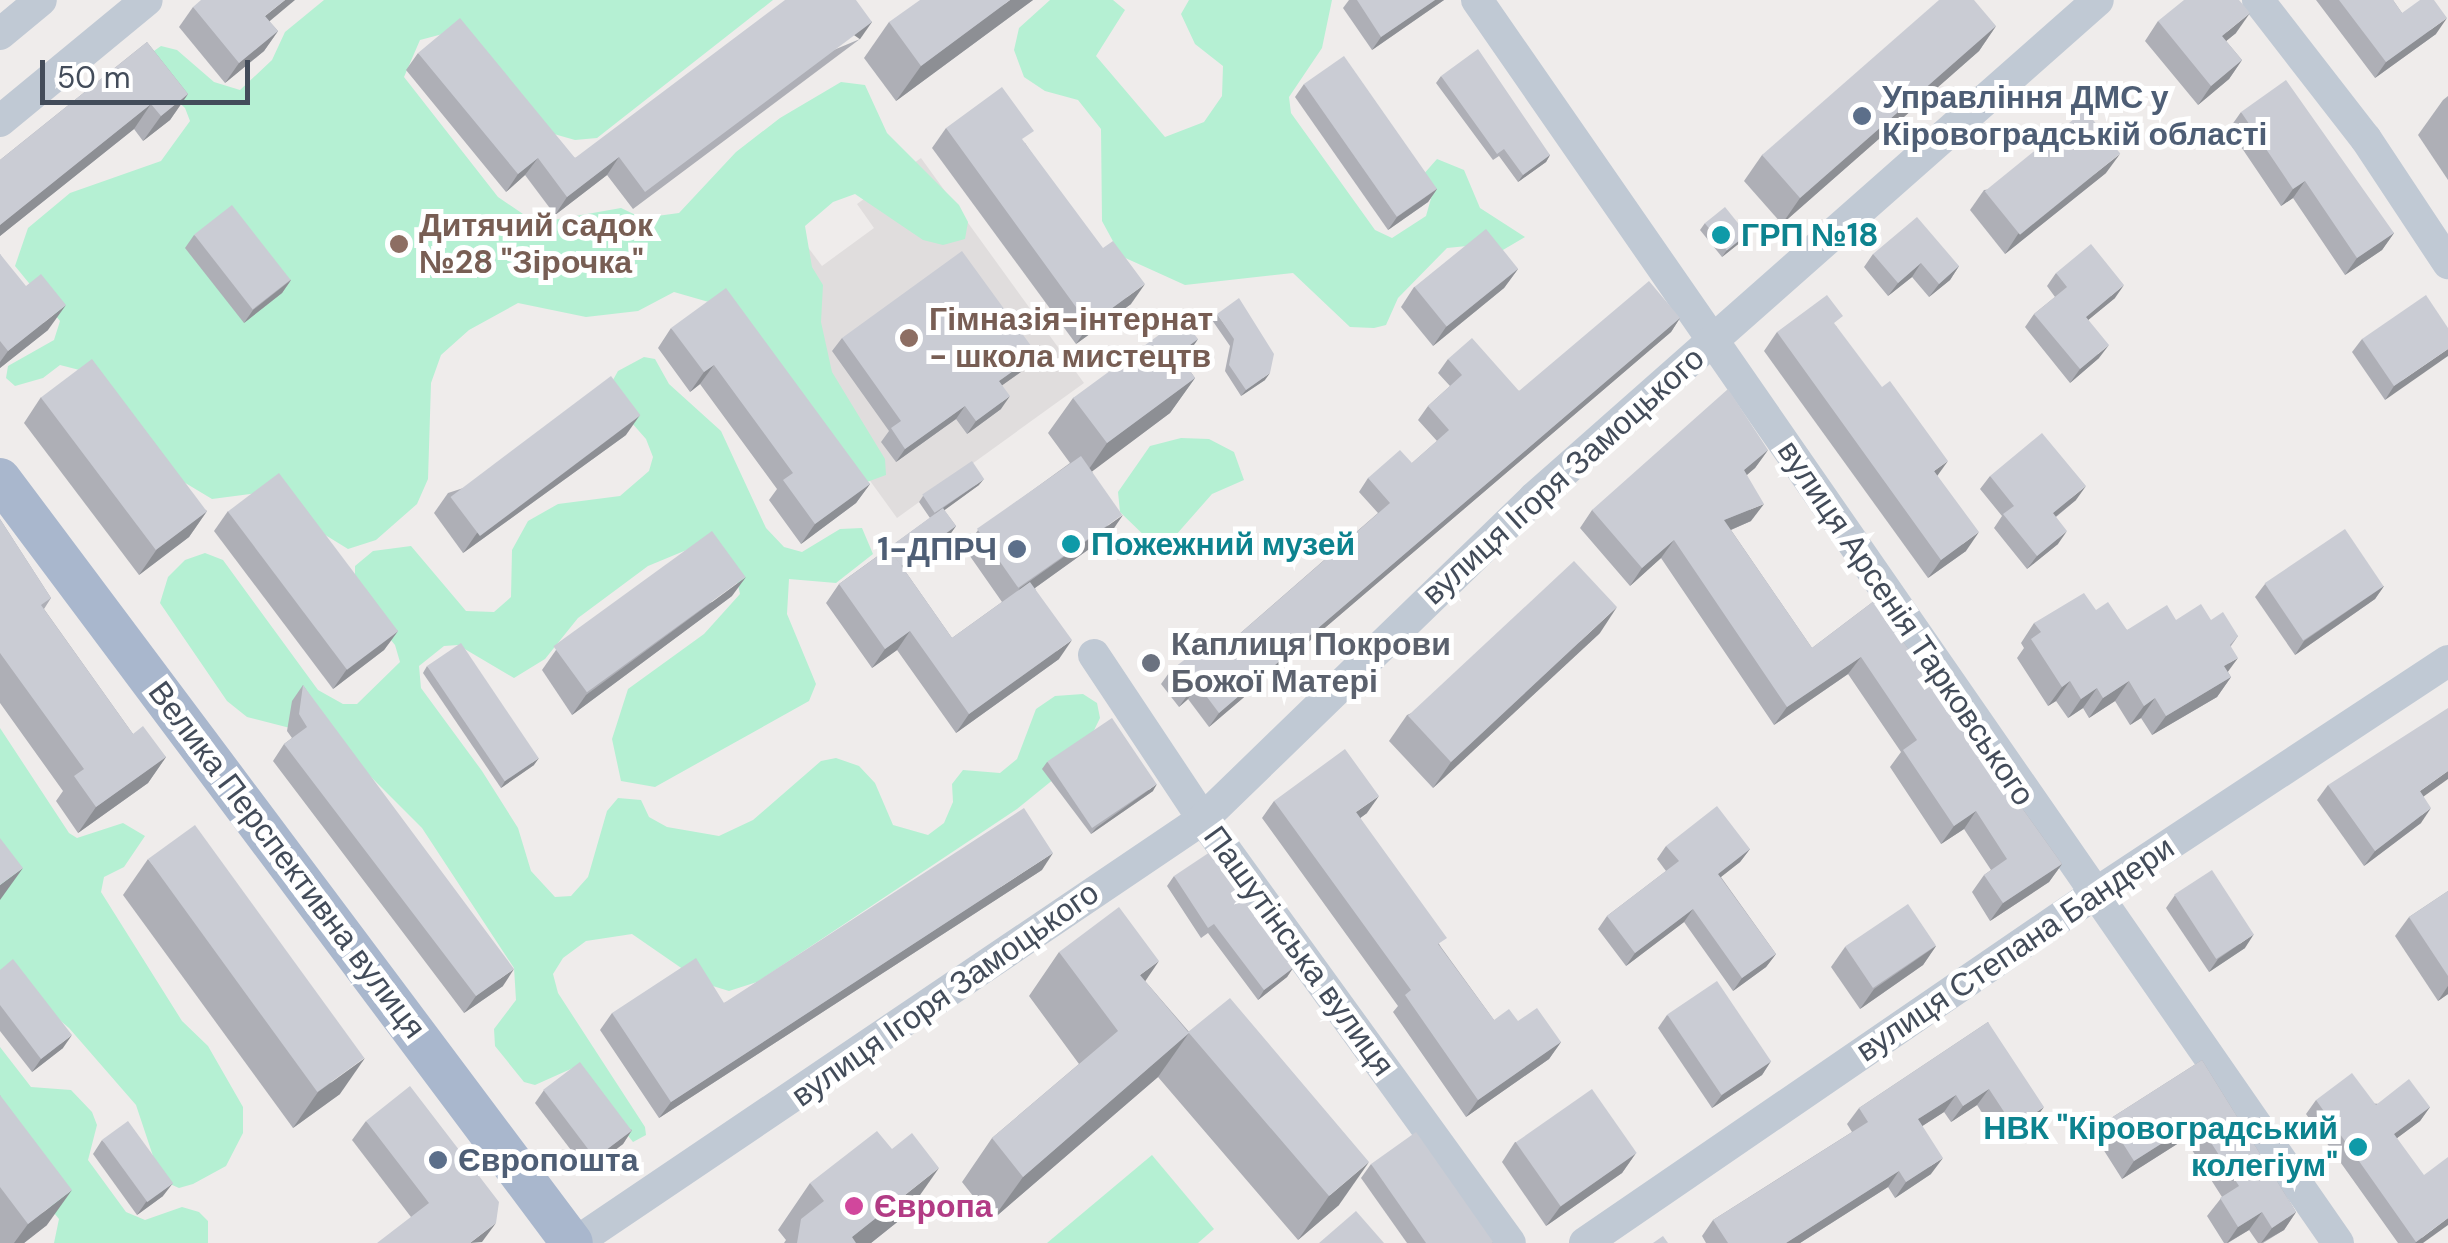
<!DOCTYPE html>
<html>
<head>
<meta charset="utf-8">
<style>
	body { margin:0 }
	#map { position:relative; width:2448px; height:1243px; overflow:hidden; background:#efeceb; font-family:"DM Sans",sans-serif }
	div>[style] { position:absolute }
	.education>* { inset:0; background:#e0dddd }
	.green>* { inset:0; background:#b5f0d3 }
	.minor>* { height:32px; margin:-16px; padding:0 16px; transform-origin:16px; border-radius:16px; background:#c0c9d4 }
	.major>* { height:42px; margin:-21px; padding:0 21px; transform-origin:21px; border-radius:21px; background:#a9b7cd }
	.wall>* { inset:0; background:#aeafb6 }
	.shaded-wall>* { inset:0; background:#8d8f94; transform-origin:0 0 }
	.building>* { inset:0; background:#caccd4; transform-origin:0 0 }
	.dots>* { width:28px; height:28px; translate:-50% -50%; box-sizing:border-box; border:5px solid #fff; border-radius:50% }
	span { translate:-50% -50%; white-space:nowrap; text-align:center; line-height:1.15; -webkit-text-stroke:10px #fff; paint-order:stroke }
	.service-label { font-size:32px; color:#4e5e75; font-weight:700 }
	.left { translate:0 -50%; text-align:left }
	.right { translate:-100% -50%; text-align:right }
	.education-label { font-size:32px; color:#785e54; font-weight:700 }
	.culture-label { font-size:32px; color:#0d838f; font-weight:700 }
	.street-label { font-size:32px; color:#434c5a }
	.worship-label { font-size:32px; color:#5b616d; font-weight:700 }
	.hotel-label { font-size:32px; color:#b23c85; font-weight:700 }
	.scale { position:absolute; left:40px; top:60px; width:210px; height:45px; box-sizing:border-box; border:5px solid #434c5a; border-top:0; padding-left:12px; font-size:30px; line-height:35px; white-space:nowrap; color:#434c5a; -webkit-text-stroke:8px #fff; paint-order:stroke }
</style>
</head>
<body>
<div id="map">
	<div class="education">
		<div style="clip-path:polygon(921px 158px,1084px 383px,897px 518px,734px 293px,804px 242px,822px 266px,874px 228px,857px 204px)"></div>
	</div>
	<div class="green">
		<div style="clip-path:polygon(324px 0,773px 0,597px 138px,575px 140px,547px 132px,454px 31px,420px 40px,404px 77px,498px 197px,523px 214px,553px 220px,621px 208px,642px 218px,679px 213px,736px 152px,780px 118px,841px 82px,865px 85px,887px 133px,959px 205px,968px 222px,965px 239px,943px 245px,923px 240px,855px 194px,833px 202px,805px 226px,812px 267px,823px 285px,821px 322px,832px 372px,885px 459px,886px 475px,859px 485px,726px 307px,674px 292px,638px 311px,586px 317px,518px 303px,469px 330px,441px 355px,431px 383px,428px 479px,417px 504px,376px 540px,348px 549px,257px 493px,212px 499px,182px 481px,95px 374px,60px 365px,43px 378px,15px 386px,6px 378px,8px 366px,54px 340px,60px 321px,15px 266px,28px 228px,70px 193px,161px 161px,190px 121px,185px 108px,149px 74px,151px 53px,161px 46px,177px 50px,214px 82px,240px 90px,272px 60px,285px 32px)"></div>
		<div style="clip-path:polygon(1050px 0,1113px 0,1125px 10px,1096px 56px,1165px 137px,1204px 122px,1222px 96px,1223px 66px,1195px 44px,1181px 14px,1189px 0,1332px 0,1322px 48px,1289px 97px,1291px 113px,1375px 230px,1392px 238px,1426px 216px,1432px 195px,1422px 176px,1437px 159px,1464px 170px,1480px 208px,1525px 237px,1491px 257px,1477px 245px,1447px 248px,1398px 298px,1386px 325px,1374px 328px,1350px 327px,1293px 273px,1185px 285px,1121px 256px,1102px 221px,1101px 129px,1078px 100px,1045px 91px,1024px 77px,1014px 50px,1019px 28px)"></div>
		<div style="clip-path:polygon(644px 357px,655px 359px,669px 384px,721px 431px,766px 528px,784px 547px,802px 552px,840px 529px,862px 528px,873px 554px,836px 583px,789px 579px,787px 614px,816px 684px,809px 701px,655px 787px,621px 781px,612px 739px,628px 689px,704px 634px,740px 594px,736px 576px,701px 544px,648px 566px,578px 618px,545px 659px,514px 678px,458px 645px,444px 646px,419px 666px,421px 688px,482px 771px,518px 828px,531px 871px,555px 897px,571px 896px,588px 877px,607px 811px,618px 798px,641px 800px,649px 817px,667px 827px,719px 836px,753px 820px,821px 761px,836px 758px,859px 766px,875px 783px,893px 825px,928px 835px,944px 823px,953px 802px,952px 784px,963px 770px,1000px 773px,1017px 759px,1036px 709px,1055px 696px,1083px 694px,1097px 703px,1100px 718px,1081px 757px,1017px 809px,757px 982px,729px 991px,703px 983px,632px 934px,586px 941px,563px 958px,553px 974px,558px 993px,645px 1127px,646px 1135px,633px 1142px,573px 1068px,535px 1085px,524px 1082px,495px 1046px,494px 1029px,516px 1000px,514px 968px,422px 828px,360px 766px,290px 728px,247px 717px,227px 701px,160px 603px,168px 577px,185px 560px,205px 553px,223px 560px,318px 690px,343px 704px,357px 704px,400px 662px,395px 645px,355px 596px,355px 566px,373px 551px,411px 546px,466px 611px,494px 612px,511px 597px,512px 550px,528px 521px,558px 504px,620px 496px,649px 471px,653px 457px,646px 439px,616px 405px,609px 387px,618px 371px)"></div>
		<div style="clip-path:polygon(1181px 438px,1209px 439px,1234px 452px,1244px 480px,1212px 494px,1168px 544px,1154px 545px,1120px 512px,1118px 492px,1150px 446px)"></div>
		<div style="clip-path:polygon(0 728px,69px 833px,77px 838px,123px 823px,145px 836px,124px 867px,104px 877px,101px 892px,182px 1021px,208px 1046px,243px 1107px,243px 1133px,226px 1166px,193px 1184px,179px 1188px,161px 1180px,136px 1105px,69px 1028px,37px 1001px,0 984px)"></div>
		<div style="clip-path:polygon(0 1047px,31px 1087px,71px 1090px,92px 1112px,97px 1125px,88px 1160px,126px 1212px,145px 1220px,182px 1207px,199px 1212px,208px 1221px,208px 1243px,54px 1243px,59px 1219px,0 1147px)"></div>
		<div style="clip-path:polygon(1152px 1155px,1214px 1229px,1198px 1243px,1047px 1243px)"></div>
	</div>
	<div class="minor">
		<div style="left:1477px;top:0;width:1512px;rotate:55.29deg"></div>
		<div style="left:2258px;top:0;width:176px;rotate:52.2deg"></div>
		<div style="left:2366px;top:139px;width:149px;rotate:56.5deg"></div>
		<div style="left:0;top:34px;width:53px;rotate:-39.7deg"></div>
		<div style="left:0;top:121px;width:190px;rotate:-39.5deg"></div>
		<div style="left:1094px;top:655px;width:197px;rotate:56.4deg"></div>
		<div style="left:1203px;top:819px;width:523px;rotate:54.09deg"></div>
		<div style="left:575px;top:1243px;width:758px;rotate:-34.03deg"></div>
		<div style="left:1203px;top:819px;width:461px;rotate:-44.1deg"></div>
		<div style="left:1534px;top:498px;width:752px;rotate:-41.44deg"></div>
		<div style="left:1585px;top:1243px;width:616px;rotate:-34.41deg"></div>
		<div style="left:2093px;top:895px;width:425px;rotate:-33.4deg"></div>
	</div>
	<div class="major">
		<div style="left:0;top:479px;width:954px;rotate:53.18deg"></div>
	</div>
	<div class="wall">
		<div style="clip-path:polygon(1033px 0,896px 101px,864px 58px,889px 22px)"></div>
		<div style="clip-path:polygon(1349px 0,1444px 0,1372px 50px,1343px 8px)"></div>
		<div style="clip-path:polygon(2316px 0,2393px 0,2402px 13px,2436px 34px,2375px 78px)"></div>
		<div style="clip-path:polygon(193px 7px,269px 21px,278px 31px,264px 51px,225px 83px,179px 27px)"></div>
		<div style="clip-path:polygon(2158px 21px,2236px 33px,2226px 41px,2242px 60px,2229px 79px,2198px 105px,2145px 41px)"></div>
		<div style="clip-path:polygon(1996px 26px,1979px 51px,1782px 224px,1744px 181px,1762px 155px)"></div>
		<div style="clip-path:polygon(860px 39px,633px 209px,607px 175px,555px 215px,525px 175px,506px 192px,406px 70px,418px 53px,575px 158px)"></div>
		<div style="clip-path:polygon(147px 42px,188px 94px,170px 120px,143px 141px,134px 129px,0 236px,0 160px)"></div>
		<div style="clip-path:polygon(1441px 76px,1550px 155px,1546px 162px,1518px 182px,1499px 156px,1493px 160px,1436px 83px)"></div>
		<div style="clip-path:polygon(1304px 84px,1437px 189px,1428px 202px,1388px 230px,1295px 97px)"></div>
		<div style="clip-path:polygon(2448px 96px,2448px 180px,2418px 135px,2443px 100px)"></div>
		<div style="clip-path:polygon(2241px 112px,2394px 233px,2382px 250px,2345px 275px,2293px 198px,2281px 206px,2229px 129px)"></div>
		<div style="clip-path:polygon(946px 128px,1025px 143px,1131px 304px,1076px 344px,932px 148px)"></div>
		<div style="clip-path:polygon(2106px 173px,2005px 254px,1970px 210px,1984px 190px)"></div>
		<div style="clip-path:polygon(1705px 223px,1742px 241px,1722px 257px,1700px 230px)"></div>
		<div style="clip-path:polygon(194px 235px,291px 280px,282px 293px,244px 323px,185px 248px)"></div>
		<div style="clip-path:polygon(0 254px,48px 330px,0 368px)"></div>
		<div style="clip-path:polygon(1873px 254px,1959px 266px,1950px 280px,1929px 297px,1912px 277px,1888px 296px,1864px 267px)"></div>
		<div style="clip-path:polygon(1518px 269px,1504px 288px,1433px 346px,1401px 307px,1414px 287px)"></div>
		<div style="clip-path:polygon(2056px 273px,2115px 298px,2088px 320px,2099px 358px,2070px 383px,2025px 327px,2034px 314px,2055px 297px,2047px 286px)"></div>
		<div style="clip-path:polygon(1217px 314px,1265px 380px,1241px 396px,1225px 371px,1230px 346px,1212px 320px)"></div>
		<div style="clip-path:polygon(1680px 318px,1671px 332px,1209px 727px,1188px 699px,1179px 707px,1161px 684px,1171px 670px,1221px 650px,1378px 513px,1359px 492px,1368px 478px,1412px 463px,1437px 441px,1418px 420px,1428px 406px,1450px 386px,1438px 373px,1448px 359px,1519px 391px)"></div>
		<div style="clip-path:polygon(1836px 326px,1966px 551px,1928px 578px,1764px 351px,1777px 332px)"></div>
		<div style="clip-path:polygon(671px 328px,870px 484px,856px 503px,801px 544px,769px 500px,777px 489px,700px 384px,690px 392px,658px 348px)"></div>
		<div style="clip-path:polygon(2448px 328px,2385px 400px,2352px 352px,2362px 339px)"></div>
		<div style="clip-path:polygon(842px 338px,1037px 354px,1028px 367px,1002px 385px,1001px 409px,967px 434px,956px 419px,896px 462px,881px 442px,889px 431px,832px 351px)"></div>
		<div style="clip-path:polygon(1198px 339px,1183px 361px,1195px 378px,1170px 413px,1092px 471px,1110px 534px,1035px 588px,1059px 659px,956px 733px,897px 650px,872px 668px,826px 603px,839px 584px,930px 518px,919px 502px,923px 496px,979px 485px,944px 510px,956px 526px,951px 533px,903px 568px,952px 638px,1002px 602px,965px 549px,978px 530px,1070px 463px,1048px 433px,1073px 398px)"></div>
		<div style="clip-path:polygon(41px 397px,207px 511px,189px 537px,139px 575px,24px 423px)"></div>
		<div style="clip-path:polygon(626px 435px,463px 553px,434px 513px,448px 493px)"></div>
		<div style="clip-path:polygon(1768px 450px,1755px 468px,1747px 475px,1751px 521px,1731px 530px,1812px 648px,1874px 601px,2062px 864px,2049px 882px,1990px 921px,1972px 892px,1984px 875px,1991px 870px,1964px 829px,1941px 844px,1890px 767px,1901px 752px,1848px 674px,1774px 725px,1661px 558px,1630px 586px,1580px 528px,1592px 510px)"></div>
		<div style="clip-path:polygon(1990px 476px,2076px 500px,2056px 517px,2058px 544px,2027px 569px,1994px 528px,2002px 516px,1980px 489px)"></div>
		<div style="clip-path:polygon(228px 511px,398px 631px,384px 650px,333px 689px,214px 531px)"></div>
		<div style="clip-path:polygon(0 519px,51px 598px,44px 609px,133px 734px,166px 757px,148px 783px,78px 833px,56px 801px,63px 791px,0 703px)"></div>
		<div style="clip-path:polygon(2265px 584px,2384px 586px,2375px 599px,2295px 655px,2255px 597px)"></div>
		<div style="clip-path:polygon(732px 596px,572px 715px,542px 670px,556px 650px)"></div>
		<div style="clip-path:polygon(2096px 610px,2127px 630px,2176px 620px,2211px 620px,2238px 636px,2231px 646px,2228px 672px,2231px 677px,2217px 697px,2152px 735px,2141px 718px,2130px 725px,2115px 701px,2089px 718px,2083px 708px,2068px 718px,2056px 701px,2048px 706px,2017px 658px,2024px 648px,2021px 643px,2034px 623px)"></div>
		<div style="clip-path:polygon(1600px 633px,1433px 788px,1389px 741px,1407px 715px)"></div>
		<div style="clip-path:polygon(427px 666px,534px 765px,501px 788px,423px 673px)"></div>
		<div style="clip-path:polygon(303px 685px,503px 986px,464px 1013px,273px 761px,284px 744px,292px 738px,287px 731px,292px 701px)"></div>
		<div style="clip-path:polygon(1047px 762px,1153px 791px,1091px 834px,1042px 769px)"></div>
		<div style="clip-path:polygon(2328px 785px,2423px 797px,2421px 823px,2364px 866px,2317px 800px)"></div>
		<div style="clip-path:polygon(1274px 801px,1367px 813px,1360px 818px,1441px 947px,1494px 1020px,1518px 1021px,1561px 1042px,1549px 1059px,1466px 1117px,1393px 1012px,1398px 1006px,1262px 818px)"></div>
		<div style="clip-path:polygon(1666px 846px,1750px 849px,1740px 862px,1721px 877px,1776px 954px,1766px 967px,1733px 991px,1684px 922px,1626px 966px,1598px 929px,1607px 916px,1666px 871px,1657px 859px)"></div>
		<div style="clip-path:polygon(148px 859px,340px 1094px,293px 1128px,123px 895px)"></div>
		<div style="clip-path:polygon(1042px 870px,659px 1118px,600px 1030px,612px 1013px,724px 1003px)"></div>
		<div style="clip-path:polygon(1174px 876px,1293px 968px,1287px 977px,1258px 1000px,1208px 933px,1201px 938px,1167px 886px)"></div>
		<div style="clip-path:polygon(2448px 891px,2448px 994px,2438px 1001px,2395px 936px,2409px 917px)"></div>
		<div style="clip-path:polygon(2175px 895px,2245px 948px,2209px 972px,2166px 908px)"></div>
		<div style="clip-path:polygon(1936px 946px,1923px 965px,1860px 1009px,1831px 967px,1845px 947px)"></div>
		<div style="clip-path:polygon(1059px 952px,1145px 981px,1339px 1205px,1298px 1240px,1158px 1077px,992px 1220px,962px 1182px,992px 1138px,1079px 1064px,1029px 996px)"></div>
		<div style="clip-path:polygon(0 970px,63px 1048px,32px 1072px,0 1031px)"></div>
		<div style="clip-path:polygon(1667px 1015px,1771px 1061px,1762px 1075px,1712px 1108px,1658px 1028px)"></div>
		<div style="clip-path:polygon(1988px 1022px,2032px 1123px,2002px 1143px,1977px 1105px,1951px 1122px,1944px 1112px,1922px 1126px,1931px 1174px,1895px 1198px,1888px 1187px,1800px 1243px,1706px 1243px,1702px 1236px,1713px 1220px,1852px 1132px,1847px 1124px,1859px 1108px)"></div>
		<div style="clip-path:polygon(2202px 1060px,2296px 1212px,2284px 1230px,2263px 1243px,2258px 1243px,2249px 1230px,2228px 1243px,2224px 1243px,2207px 1216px,2222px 1197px,2185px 1139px,2122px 1179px,2096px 1138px,2108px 1120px)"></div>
		<div style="clip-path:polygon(544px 1090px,632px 1130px,623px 1144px,587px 1171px,535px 1103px)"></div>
		<div style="clip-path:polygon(0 1095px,47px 1225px,24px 1243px,0 1243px)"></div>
		<div style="clip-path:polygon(2316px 1100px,2430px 1107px,2420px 1121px,2397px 1138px,2423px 1243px,2398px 1243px,2306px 1114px)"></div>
		<div style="clip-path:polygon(366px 1121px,496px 1223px,411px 1217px,352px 1140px)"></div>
		<div style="clip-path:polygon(102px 1140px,163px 1196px,137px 1215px,93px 1154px)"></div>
		<div style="clip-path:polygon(1515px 1142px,1636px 1153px,1622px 1173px,1546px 1226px,1502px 1162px)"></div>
		<div style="clip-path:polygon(1371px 1164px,1493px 1243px,1407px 1243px,1361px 1178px)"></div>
		<div style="clip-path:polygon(810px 1183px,906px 1215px,871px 1243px,784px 1243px,786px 1240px,778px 1230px)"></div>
	</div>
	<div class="shaded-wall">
		<div style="clip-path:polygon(285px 0,295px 0,252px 36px,265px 16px)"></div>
		<div style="clip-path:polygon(1010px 0,1033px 0,896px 101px,921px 66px)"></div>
		<div style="clip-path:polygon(1435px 0,1444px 0,1372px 50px,1381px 37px)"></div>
		<div style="clip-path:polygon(2250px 13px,2236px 33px,2209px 55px,2222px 36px)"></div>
		<div style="clip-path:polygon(2447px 18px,2436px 34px,2375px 78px,2386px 62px)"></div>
		<div style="left:872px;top:22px;width:21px;height:284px;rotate:125deg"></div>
		<div style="clip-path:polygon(1996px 26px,1979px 51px,1782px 224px,1800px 198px)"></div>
		<div style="clip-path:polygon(278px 31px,264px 51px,225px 83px,239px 63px)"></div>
		<div style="clip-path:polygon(2242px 60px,2229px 79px,2198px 105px,2211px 86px)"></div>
		<div style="clip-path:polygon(188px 94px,170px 120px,143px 141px,161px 116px)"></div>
		<div style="clip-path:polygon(151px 104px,134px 129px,0 236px,0 225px)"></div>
		<div style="clip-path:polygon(2120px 154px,2106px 173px,2005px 254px,2018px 234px)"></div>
		<div style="clip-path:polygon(1550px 155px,1546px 162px,1518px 182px,1523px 175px)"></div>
		<div style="clip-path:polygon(619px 157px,607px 175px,555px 215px,567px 197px)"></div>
		<div style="clip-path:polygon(538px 158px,525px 175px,506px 192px,518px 174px)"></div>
		<div style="clip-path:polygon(2305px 181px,2293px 198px,2281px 206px,2293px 189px)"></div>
		<div style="clip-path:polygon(1437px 189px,1428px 202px,1388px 230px,1397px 217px)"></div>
		<div style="clip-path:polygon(2394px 233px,2382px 250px,2345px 275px,2357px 258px)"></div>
		<div style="clip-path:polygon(1747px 234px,1742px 241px,1722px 257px,1727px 250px)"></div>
		<div style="clip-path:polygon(1921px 263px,1912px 277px,1888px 296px,1898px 283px)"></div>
		<div style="clip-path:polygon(1959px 266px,1950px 280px,1929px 297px,1939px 284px)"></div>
		<div style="clip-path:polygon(1518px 269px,1504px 288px,1433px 346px,1446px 327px)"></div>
		<div style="clip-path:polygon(291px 280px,282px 293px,244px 323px,253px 310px)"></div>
		<div style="clip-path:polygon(1145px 284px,1131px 304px,1076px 344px,1089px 325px)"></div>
		<div style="clip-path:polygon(2124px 285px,2115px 298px,2076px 330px,2086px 317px)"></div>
		<div style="clip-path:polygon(66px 305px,48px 330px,0 368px,0 362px,8px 351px)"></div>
		<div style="clip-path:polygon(1680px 318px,1671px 332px,1209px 727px,1219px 713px)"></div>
		<div style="clip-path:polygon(1198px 339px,1173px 375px,1178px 354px)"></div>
		<div style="clip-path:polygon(2109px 345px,2099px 358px,2070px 383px,2080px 369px)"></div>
		<div style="clip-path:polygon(2448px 349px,2448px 356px,2385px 400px,2394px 386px)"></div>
		<div style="clip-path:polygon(1037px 354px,1028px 367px,990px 394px,999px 381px)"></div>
		<div style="clip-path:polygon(714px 365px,700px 384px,690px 392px,704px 372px)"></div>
		<div style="clip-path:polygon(1270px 373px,1265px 380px,1241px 396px,1246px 390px)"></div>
		<div style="clip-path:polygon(1195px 378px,1170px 413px,1082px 479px,1107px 443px)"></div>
		<div style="clip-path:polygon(1010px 396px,1001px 409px,967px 434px,976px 421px)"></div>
		<div style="clip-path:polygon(965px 406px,956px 419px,896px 462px,905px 449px)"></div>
		<div style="clip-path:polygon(640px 415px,626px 435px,463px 553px,477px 533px)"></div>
		<div style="clip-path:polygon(1768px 450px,1755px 468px,1731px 488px,1744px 470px)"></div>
		<div style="clip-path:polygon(1948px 461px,1935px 479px,1934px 471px)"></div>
		<div style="clip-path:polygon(984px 479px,979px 485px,931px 520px,936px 513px)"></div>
		<div style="clip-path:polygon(870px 484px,856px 503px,801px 544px,815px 524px)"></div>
		<div style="clip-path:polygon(2086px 486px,2076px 500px,2044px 526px,2053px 513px)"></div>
		<div style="clip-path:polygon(1764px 504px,1751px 521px,1712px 538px,1724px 520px)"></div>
		<div style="clip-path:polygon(207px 511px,189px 537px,139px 575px,157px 549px)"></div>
		<div style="clip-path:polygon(1123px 515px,1110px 534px,1007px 608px,1020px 588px)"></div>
		<div style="clip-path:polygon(956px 526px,951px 533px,895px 574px,900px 567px)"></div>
		<div style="clip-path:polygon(2067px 531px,2058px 544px,2027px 569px,2037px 556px)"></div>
		<div style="clip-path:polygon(1979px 532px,1966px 551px,1928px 578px,1941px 560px)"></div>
		<div style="clip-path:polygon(1674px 540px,1661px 558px,1630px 586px,1642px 568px)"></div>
		<div style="clip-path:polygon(746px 577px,732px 596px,572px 715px,586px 695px)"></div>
		<div style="clip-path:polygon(2384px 586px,2375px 599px,2295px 655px,2304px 641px)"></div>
		<div style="clip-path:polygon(1617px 607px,1600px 633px,1433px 788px,1451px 762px)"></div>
		<div style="clip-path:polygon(398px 631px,384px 650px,333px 689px,347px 669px)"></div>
		<div style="clip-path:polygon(910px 631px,897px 650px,872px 668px,885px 649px)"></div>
		<div style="clip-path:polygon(1072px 640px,1059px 659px,956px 733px,969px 714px)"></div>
		<div style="clip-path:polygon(1861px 657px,1848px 674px,1774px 725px,1787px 707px)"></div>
		<div style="clip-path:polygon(2238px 658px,2224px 677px,2224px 666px)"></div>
		<div style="clip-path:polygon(2231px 677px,2217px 697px,2152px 735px,2166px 716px)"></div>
		<div style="clip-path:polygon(2070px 681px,2056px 701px,2048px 706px,2062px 687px)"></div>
		<div style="clip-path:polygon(2129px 681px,2115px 701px,2089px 718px,2103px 698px)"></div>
		<div style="clip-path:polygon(1198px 685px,1188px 699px,1179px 707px,1189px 693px)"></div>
		<div style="clip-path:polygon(2097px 688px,2083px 708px,2068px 718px,2081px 699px)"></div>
		<div style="clip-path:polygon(2155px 698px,2141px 718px,2130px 725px,2144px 706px)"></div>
		<div style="clip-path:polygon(166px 757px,148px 783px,78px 833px,96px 807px)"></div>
		<div style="clip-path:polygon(539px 758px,534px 765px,501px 788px,505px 781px)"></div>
		<div style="clip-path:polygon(2448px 771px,2448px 779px,2409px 807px,2420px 791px)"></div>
		<div style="clip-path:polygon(1157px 784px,1153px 791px,1091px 834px,1096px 828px)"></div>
		<div style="clip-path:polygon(1379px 796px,1367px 813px,1344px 830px,1356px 812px)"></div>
		<div style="clip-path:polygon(2431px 808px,2421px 823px,2364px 866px,2375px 851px)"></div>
		<div style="clip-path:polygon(1976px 811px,1964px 829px,1941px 844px,1954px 826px)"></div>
		<div style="clip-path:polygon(1750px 849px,1740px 862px,1708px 887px,1718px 874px)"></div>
		<div style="clip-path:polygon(1053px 853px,1042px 870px,659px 1118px,671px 1102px)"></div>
		<div style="clip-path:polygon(2062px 864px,2049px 882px,1990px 921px,2003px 903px)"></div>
		<div style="clip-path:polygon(23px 868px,0 900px,0 885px)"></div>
		<div style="clip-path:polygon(1693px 909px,1684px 922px,1626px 966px,1635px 953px)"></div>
		<div style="clip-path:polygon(2254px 934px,2245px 948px,2209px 972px,2218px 959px)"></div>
		<div style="clip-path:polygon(1936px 946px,1923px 965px,1860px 1009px,1874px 989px)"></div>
		<div style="clip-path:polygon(1776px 954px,1766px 967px,1733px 991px,1742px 978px)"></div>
		<div style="clip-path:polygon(1159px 961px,1129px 1005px,1140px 975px)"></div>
		<div style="clip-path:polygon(1293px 968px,1287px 977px,1258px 1000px,1264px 990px)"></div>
		<div style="clip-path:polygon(514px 969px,503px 986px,464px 1013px,476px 996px)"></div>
		<div style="clip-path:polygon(2448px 986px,2448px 994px,2438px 1001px)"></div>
		<div style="clip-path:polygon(1189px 1033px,1158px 1077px,992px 1220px,1023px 1177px)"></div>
		<div style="clip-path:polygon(72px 1035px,63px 1048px,32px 1072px,41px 1059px)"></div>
		<div style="clip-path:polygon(1561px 1042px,1549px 1059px,1466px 1117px,1478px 1100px)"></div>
		<div style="clip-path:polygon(365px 1058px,340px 1094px,293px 1128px,318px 1092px)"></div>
		<div style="clip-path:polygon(1771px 1061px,1762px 1075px,1712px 1108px,1722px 1095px)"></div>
		<div style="clip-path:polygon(1989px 1089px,1977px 1105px,1951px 1122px,1963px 1106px)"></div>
		<div style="clip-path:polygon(1956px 1095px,1944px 1112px,1907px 1136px,1918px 1119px)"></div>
		<div style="clip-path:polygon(2044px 1107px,2032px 1123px,2002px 1143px,2014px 1127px)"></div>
		<div style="clip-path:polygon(2430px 1107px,2420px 1121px,2385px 1147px,2394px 1134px)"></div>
		<div style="clip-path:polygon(2197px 1121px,2185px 1139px,2122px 1179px,2134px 1161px)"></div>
		<div style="clip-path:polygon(632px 1130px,623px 1144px,587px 1171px,596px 1158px)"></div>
		<div style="clip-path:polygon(1636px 1153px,1622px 1173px,1546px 1226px,1560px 1207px)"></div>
		<div style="clip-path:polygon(1943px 1158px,1931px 1174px,1895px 1198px,1906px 1182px)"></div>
		<div style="clip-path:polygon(1369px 1162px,1339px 1205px,1298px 1240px,1329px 1196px)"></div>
		<div style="clip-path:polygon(939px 1168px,906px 1215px,871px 1243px,848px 1243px,852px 1237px)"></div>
		<div style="clip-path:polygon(1899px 1171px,1888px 1187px,1800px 1243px,1786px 1243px)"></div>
		<div style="clip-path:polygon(173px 1183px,163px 1196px,137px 1215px,146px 1202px)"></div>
		<div style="clip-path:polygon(72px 1190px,47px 1225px,24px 1243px,14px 1243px,28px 1224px)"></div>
		<div style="clip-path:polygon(2262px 1212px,2249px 1230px,2227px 1243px,2238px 1227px)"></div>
		<div style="clip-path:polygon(2296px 1212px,2284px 1230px,2261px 1243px,2272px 1228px)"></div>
		<div style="clip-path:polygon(2448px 1218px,2448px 1225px,2423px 1243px,2415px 1243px)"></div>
		<div style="clip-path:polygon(496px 1223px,482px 1242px,470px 1243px)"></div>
	</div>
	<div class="building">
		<div style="clip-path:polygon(201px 0,285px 0,265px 16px,278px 31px,239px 63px,193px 7px)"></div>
		<div style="clip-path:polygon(785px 0,856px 0,872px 22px,645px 192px,619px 157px,567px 197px,538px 158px,518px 174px,418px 53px,460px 18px,575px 158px)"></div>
		<div style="clip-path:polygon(920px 0,1010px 0,921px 66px,889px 22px)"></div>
		<div style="clip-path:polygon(1357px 0,1435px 0,1381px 37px)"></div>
		<div style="clip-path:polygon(1939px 0,1974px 0,1996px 26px,1800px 198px,1762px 155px)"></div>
		<div style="clip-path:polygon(2184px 0,2239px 0,2250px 13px,2222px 36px,2242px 60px,2211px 86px,2158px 21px)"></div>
		<div style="clip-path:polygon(2339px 0,2393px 0,2402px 13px,2420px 0,2434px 0,2447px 18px,2386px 62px)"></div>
		<div style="clip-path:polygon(147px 42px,188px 94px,161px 116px,151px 104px,0 225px,0 160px)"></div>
		<div style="clip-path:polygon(1478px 49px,1550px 155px,1523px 175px,1504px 149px,1497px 154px,1441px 76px)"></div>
		<div style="left:1344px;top:56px;width:162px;height:49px;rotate:55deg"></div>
		<div style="clip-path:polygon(2286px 80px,2394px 233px,2357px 258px,2305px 181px,2293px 189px,2241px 112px)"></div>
		<div style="clip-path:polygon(1002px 87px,1034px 131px,1022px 139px,1103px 248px,1113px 241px,1145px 284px,1089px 325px,946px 128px)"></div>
		<div style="left:2085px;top:110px;width:56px;height:129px;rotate:51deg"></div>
		<div style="left:232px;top:205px;width:95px;height:48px;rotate:52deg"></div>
		<div style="left:1725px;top:207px;width:35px;height:26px;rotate:51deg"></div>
		<div style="clip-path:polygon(1917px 217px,1959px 266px,1939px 284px,1921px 263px,1898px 283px,1873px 254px)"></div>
		<div style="left:1486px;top:229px;width:51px;height:92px;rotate:51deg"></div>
		<div style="clip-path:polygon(2091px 244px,2124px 285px,2086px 317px,2109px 345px,2080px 369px,2034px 314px,2067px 287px,2056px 273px)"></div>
		<div style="clip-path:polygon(962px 251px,1037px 354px,999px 381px,1010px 396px,976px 421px,965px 406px,905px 449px,891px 428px,901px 421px,842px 338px)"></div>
		<div style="clip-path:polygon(0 254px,26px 286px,41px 274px,66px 305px,8px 351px,0 341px)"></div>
		<div style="clip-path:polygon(1649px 281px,1680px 318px,1219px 713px,1198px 685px,1189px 693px,1171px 670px,1212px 639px,1221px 650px,1390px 503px,1368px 478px,1400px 450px,1412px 463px,1449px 430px,1428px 406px,1462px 375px,1448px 359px,1472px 338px,1519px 391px)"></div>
		<div style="clip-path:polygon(726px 288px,870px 484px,815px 524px,783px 480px,793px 473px,714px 365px,704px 372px,671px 328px)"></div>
		<div style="clip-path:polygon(1827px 295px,1843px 316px,1834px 323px,1882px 387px,1890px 381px,1948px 461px,1934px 471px,1979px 532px,1941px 560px,1777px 332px)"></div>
		<div style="clip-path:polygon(2426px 295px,2448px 328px,2448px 349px,2394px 386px,2362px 339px)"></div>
		<div style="clip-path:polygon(1239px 298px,1274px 354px,1270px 373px,1246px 390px,1229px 365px,1234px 339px,1217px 314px)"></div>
		<div style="clip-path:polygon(1182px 318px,1198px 339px,1178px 354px,1195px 378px,1107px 443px,1073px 398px)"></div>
		<div style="left:92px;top:359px;width:191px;height:64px;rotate:53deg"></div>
		<div style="left:611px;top:376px;width:49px;height:201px;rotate:53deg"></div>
		<div style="clip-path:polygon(1728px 389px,1768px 450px,1744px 470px,1764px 504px,1724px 520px,1812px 648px,1874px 601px,2062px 864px,2003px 903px,1984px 875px,2007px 859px,1976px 811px,1954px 826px,1903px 750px,1917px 740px,1861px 657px,1787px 707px,1674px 540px,1642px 568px,1592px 510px)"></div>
		<div style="clip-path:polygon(2042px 433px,2086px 486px,2053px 513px,2067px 531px,2037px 556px,2003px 514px,2014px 506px,1990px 476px)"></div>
		<div style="left:1081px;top:456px;width:72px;height:127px;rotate:55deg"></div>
		<div style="left:972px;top:461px;width:22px;height:60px;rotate:56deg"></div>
		<div style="left:279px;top:473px;width:198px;height:64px;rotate:53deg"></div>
		<div style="clip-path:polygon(943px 508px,956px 526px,901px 566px,889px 548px,887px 549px)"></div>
		<div style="clip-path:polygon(0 519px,51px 598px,41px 605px,133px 734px,143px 726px,166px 757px,96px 807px,74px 776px,84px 769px,0 653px)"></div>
		<div style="left:2345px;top:529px;width:69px;height:97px;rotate:56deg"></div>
		<div style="left:712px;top:531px;width:57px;height:196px;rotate:54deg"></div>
		<div style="clip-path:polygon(889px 548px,952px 638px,1030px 582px,1072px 640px,969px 714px,910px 631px,885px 649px,839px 584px)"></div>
		<div style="left:1574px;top:561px;width:63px;height:227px;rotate:47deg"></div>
		<div style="clip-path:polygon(2084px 593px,2096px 610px,2108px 602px,2127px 630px,2167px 605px,2176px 620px,2201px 604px,2211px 620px,2223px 612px,2238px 636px,2230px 645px,2238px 658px,2224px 666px,2231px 677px,2166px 716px,2155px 698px,2144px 706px,2129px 681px,2103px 698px,2097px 688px,2081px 699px,2070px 681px,2062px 687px,2031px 639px,2041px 632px,2034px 623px)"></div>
		<div style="left:461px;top:643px;width:139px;height:41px;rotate:56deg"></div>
		<div style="clip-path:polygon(303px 685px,514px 969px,476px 996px,284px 744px,307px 727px,299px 714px)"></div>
		<div style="clip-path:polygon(2448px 708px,2448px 771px,2420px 791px,2431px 808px,2375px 851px,2328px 785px)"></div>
		<div style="left:1112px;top:718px;width:80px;height:78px;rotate:56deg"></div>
		<div style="clip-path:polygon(1345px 749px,1379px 796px,1356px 812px,1447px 938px,1438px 944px,1494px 1020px,1509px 1009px,1518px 1021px,1537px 1008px,1561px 1042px,1478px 1100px,1405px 995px,1411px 990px,1274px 801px)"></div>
		<div style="clip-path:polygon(1717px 806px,1750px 849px,1718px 874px,1776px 954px,1742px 978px,1693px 909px,1635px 953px,1607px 916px,1679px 861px,1666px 846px)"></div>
		<div style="clip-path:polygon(1024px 808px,1053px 853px,671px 1102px,612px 1013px,696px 958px,724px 1003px)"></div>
		<div style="left:195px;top:825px;width:288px;height:58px;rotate:54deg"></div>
		<div style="clip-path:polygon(0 838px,23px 868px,0 885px)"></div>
		<div style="clip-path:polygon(1213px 850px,1293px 968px,1264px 990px,1214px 924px,1208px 928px,1174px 876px)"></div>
		<div style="left:2212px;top:870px;width:77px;height:45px;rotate:57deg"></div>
		<div style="clip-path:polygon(2448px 891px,2448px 976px,2409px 917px)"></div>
		<div style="left:1908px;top:904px;width:50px;height:76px;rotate:56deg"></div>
		<div style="clip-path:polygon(1119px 907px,1159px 961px,1140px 975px,1188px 1032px,1230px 998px,1369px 1162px,1329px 1196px,1189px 1033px,1023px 1177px,992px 1138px,1118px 1031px,1059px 952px)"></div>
		<div style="clip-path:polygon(13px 959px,72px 1035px,41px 1059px,0 1005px,0 970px)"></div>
		<div style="left:1717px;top:981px;width:97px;height:60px;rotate:56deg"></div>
		<div style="clip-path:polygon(1988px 1022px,2044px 1107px,2014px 1127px,1989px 1089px,1963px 1106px,1956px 1095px,1918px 1119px,1943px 1158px,1906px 1182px,1899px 1171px,1786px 1243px,1728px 1243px,1713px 1220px,1868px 1122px,1859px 1108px)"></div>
		<div style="clip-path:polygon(2202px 1060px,2296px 1212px,2272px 1228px,2262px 1212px,2238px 1227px,2220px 1198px,2239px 1186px,2197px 1121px,2134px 1161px,2108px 1120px)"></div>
		<div style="left:580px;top:1062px;width:86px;height:46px;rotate:53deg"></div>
		<div style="clip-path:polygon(2352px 1073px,2376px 1105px,2409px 1079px,2430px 1107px,2394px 1134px,2424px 1175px,2448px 1157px,2448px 1218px,2416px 1242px,2316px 1100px)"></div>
		<div style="clip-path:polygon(410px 1086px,499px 1202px,496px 1223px,470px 1243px,377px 1243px,429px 1203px,366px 1121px)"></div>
		<div style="left:1592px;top:1089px;width:78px;height:93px;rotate:55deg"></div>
		<div style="clip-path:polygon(0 1095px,72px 1190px,28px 1224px,0 1187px)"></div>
		<div style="left:128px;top:1121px;width:77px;height:32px;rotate:54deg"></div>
		<div style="clip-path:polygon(877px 1131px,892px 1149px,912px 1133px,939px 1168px,852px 1237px,856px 1243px,797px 1243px,801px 1219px,824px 1201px,810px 1183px)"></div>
		<div style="clip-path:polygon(1416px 1132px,1493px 1242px,1492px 1243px,1426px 1243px,1371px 1164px)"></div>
		<div style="clip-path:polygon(1356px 1211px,1384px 1243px,1319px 1243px)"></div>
		<div style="clip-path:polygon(1663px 1236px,1668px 1243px,1653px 1243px)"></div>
	</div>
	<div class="dots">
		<div style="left:1862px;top:116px;background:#5c6f8a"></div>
		<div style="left:1721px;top:235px;background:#0f9aa8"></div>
		<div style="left:399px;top:244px;background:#8d6e63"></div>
		<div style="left:909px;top:338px;background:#8d6e63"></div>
		<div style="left:1071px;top:544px;background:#0f9aa8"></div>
		<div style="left:1017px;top:549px;background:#5c6f8a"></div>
		<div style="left:1151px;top:663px;background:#6b7280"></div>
		<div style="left:2358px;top:1147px;background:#0f9aa8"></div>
		<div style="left:438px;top:1160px;background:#5c6f8a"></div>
		<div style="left:854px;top:1206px;background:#d1479c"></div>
	</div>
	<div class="service-label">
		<span class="left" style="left:1882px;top:116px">Управління ДМС у<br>Кіровоградській області</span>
		<span class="right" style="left:997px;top:549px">1-ДПРЧ</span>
		<span class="left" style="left:458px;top:1160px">Європошта</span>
	</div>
	<div class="education-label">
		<span class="left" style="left:419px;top:244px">Дитячий садок<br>№28 "Зірочка"</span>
		<span class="left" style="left:929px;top:338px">Гімназія-інтернат<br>- школа мистецтв</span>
	</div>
	<div class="culture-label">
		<span class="left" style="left:1741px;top:235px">ГРП №18</span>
		<span class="left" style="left:1091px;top:544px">Пожежний музей</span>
		<span class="right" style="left:2338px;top:1147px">НВК "Кіровоградський<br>колегіум"</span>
	</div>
	<div class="street-label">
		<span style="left:1563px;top:476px;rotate:-42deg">вулиця Ігоря Замоцького</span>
		<span style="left:1906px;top:623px;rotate:56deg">вулиця Арсенія Тарковського</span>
		<span style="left:287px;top:860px;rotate:53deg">Велика Перспективна вулиця</span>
		<span style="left:2015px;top:949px;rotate:-34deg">вулиця Степана Бандери</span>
		<span style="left:1299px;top:951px;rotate:54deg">Пашутінська вулиця</span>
		<span style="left:945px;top:994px;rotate:-35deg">вулиця Ігоря Замоцького</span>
	</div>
	<div class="worship-label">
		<span class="left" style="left:1171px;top:663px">Каплиця Покрови<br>Божої Матері</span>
	</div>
	<div class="hotel-label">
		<span class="left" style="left:874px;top:1206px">Європа</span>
	</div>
	<div class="scale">50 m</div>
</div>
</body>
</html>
